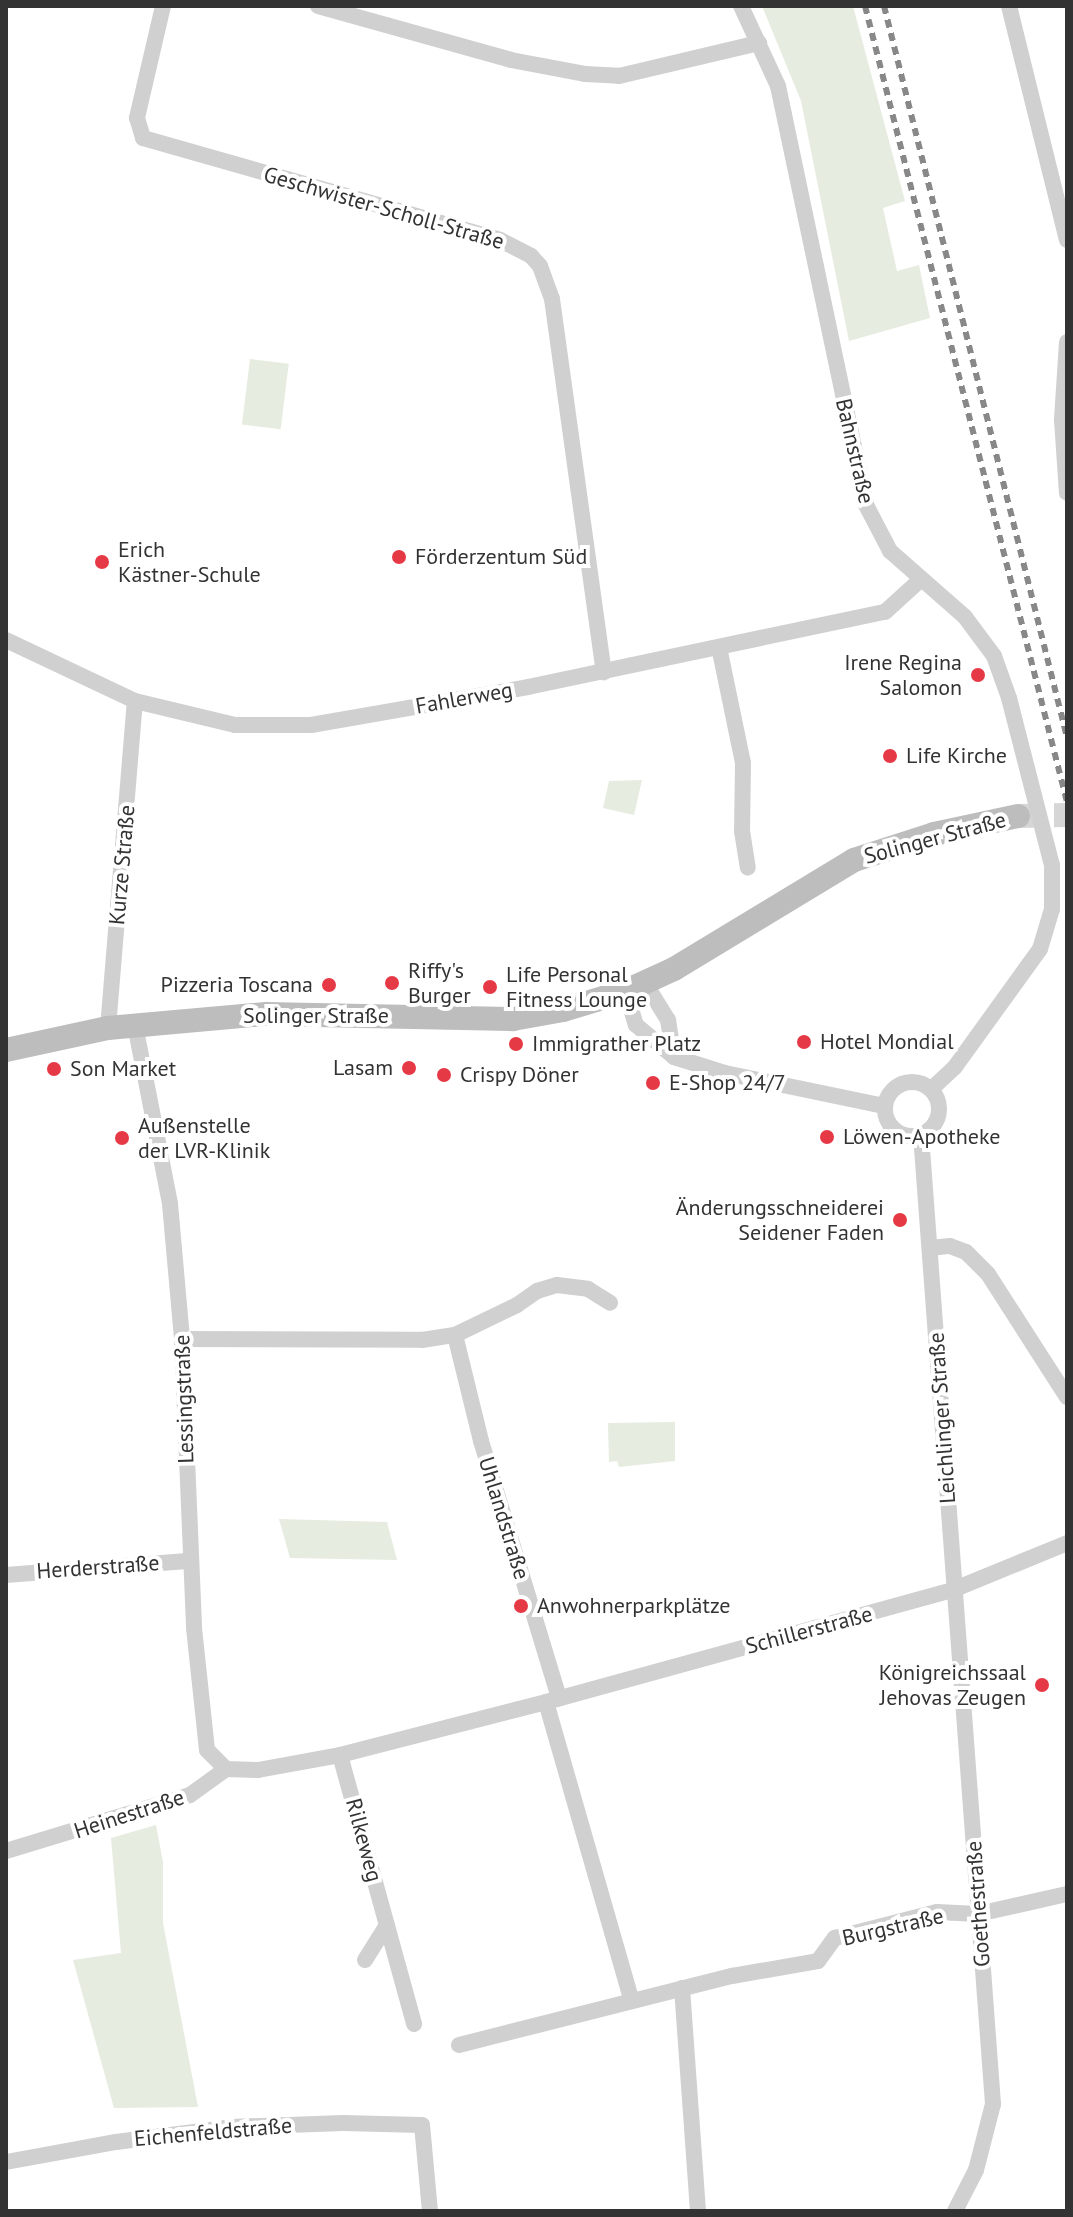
<!DOCTYPE html>
<html>
<head>
<meta charset="utf-8">
<style>
	body { margin:0 }
	#map { position:relative; width:1073px; height:2217px; overflow:hidden; background:#fff; font-family:"PT Sans",sans-serif }
	div>[style] { position:absolute }
	.green>* { inset:0; background:#e6ecdf; transform-origin:0 0 }
	.secondary-tunnel>* { height:24px; margin-top:-12px; transform-origin:0; background:repeating-linear-gradient(90deg,#d6d6d6 0 24px,transparent 0 36px) }
	.street>* { height:16px; margin:-8px; padding:0 8px; transform-origin:8px; border-radius:8px; background:#d0d0d0 }
	.street>.ring { margin:-8px; padding:0; box-sizing:content-box; background:none; border:16px solid #d0d0d0; border-radius:50% }
	.secondary>* { height:24px; margin:-12px; padding:0 12px; transform-origin:12px; border-radius:12px; background:#bdbdbd }
	.rail>* { height:6px; margin-top:-3px; transform-origin:0; background:repeating-linear-gradient(90deg,#888 0 8px,transparent 0 14px) }
	.dots>* { width:22px; height:22px; translate:-50% -50%; box-sizing:border-box; border:4px solid #fff; border-radius:50% }
	span { translate:-50% -50%; white-space:nowrap; text-align:center; line-height:1.15; -webkit-text-stroke:8px #fff; paint-order:stroke }
	.street-label { font-size:22px; color:#333 }
	.poi-label { font-size:22px; color:#333 }
	.left { translate:0 -50%; text-align:left }
	.right { translate:-100% -50%; text-align:right }
	.frame { position:absolute; inset:0; border:8px solid #333; pointer-events:none }
</style>
</head>
<body>
<div id="map">
	<div class="green">
		<div style="clip-path:polygon(762px 6px,853px 6px,905px 201px,883px 208px,897px 271px,919px 265px,930px 318px,849px 341px,801px 101px)"></div>
		<div style="left:250px;top:359px;width:39px;height:66px;rotate:7deg"></div>
		<div style="clip-path:polygon(642px 780px,634px 815px,603px 808px,609px 781px)"></div>
		<div style="clip-path:polygon(675px 1422px,675px 1461px,619px 1467px,617px 1461px,609px 1462px,608px 1423px)"></div>
		<div style="clip-path:polygon(279px 1519px,387px 1522px,397px 1560px,290px 1558px)"></div>
		<div style="clip-path:polygon(156px 1825px,163px 1862px,163px 1923px,198px 2107px,114px 2108px,73px 1960px,121px 1953px,111px 1838px)"></div>
	</div>
	<div class="secondary-tunnel">
		<div style="left:1018px;top:816px;width:49px;rotate:-1.2deg"></div>
	</div>
	<div class="street">
		<div style="left:163px;top:6px;width:115px;rotate:103.1deg"></div>
		<div style="left:137px;top:118px;width:21px;rotate:73deg"></div>
		<div style="left:143px;top:138px;width:371px;rotate:15.9deg"></div>
		<div style="left:500px;top:240px;width:35px;rotate:27deg"></div>
		<div style="left:531px;top:256px;width:13px;rotate:48deg"></div>
		<div style="left:540px;top:266px;width:35px;rotate:70deg"></div>
		<div style="left:552px;top:299px;width:377px;rotate:82.1deg"></div>
		<div style="left:318px;top:6px;width:200px;rotate:15.6deg"></div>
		<div style="left:511px;top:60px;width:75px;rotate:10.7deg"></div>
		<div style="left:585px;top:74px;width:34px;rotate:3deg"></div>
		<div style="left:619px;top:76px;width:144px;rotate:-13.3deg"></div>
		<div style="left:741px;top:6px;width:88px;rotate:65.2deg"></div>
		<div style="left:778px;top:86px;width:428px;rotate:78.1deg"></div>
		<div style="left:866px;top:505px;width:52px;rotate:62.4deg"></div>
		<div style="left:890px;top:551px;width:100px;rotate:41.3deg"></div>
		<div style="left:965px;top:617px;width:49px;rotate:53.4deg"></div>
		<div style="left:994px;top:656px;width:45px;rotate:70.3deg"></div>
		<div style="left:1009px;top:698px;width:172px;rotate:75.6deg"></div>
		<div style="left:1052px;top:865px;width:44px;rotate:90deg"></div>
		<div style="left:1052px;top:909px;width:42px;rotate:106.7deg"></div>
		<div style="left:1040px;top:949px;width:145px;rotate:125.8deg"></div>
		<div style="left:955px;top:1067px;width:33px;rotate:137deg"></div>
		<div style="left:1009px;top:6px;width:241px;rotate:76.1deg"></div>
		<div style="left:1067px;top:342px;width:78px;rotate:93.7deg"></div>
		<div style="left:1062px;top:420px;width:73px;rotate:86.1deg"></div>
		<div style="left:6px;top:640px;width:143px;rotate:25.3deg"></div>
		<div style="left:135px;top:701px;width:103px;rotate:13.5deg"></div>
		<div style="left:235px;top:725px;width:76px"></div>
		<div style="left:311px;top:725px;width:220px;rotate:-9.9deg"></div>
		<div style="left:528px;top:687px;width:365px;rotate:-11.9deg"></div>
		<div style="left:885px;top:612px;width:47px;rotate:-42.4deg"></div>
		<div style="left:719px;top:647px;width:118px;rotate:78.3deg"></div>
		<div style="left:743px;top:763px;width:68px;rotate:90.8deg"></div>
		<div style="left:742px;top:831px;width:37px;rotate:81deg"></div>
		<div style="left:645px;top:983px;width:44px;rotate:58.1deg"></div>
		<div style="left:668px;top:1020px;width:37px;rotate:81deg"></div>
		<div style="left:626px;top:991px;width:35px;rotate:74deg"></div>
		<div style="left:636px;top:1025px;width:50px;rotate:40.1deg"></div>
		<div style="left:674px;top:1057px;width:53px;rotate:17.4deg"></div>
		<div style="left:725px;top:1073px;width:163px;rotate:11.7deg"></div>
		<div style="left:135px;top:1025px;width:182px;rotate:78.9deg"></div>
		<div style="left:170px;top:1204px;width:136px;rotate:84.9deg"></div>
		<div style="left:182px;top:1339px;width:289px;rotate:87.6deg"></div>
		<div style="left:194px;top:1628px;width:123px;rotate:83.9deg"></div>
		<div style="left:207px;top:1750px;width:27px;rotate:45deg"></div>
		<div style="left:108px;top:1028px;width:328px;rotate:-85.3deg"></div>
		<div class="ring" style="left:885px;top:1082px;width:38px;height:38px"></div>
		<div style="left:921px;top:1135px;width:972px;rotate:85.75deg"></div>
		<div style="left:993px;top:2104px;width:68px;rotate:104.4deg"></div>
		<div style="left:976px;top:2170px;width:46px;rotate:117.1deg"></div>
		<div style="left:930px;top:1248px;width:20px;rotate:-6deg"></div>
		<div style="left:950px;top:1246px;width:17px;rotate:21deg"></div>
		<div style="left:966px;top:1252px;width:31px;rotate:45deg"></div>
		<div style="left:988px;top:1274px;width:146px;rotate:57.3deg"></div>
		<div style="left:455px;top:1335px;width:109px;rotate:76.2deg"></div>
		<div style="left:481px;top:1441px;width:269px;rotate:73.1deg"></div>
		<div style="left:182px;top:1339px;width:240px;rotate:0.2deg"></div>
		<div style="left:422px;top:1340px;width:33px;rotate:-9deg"></div>
		<div style="left:455px;top:1335px;width:69px;rotate:-25.8deg"></div>
		<div style="left:517px;top:1305px;width:24px;rotate:-35deg"></div>
		<div style="left:537px;top:1291px;width:21px;rotate:-17deg"></div>
		<div style="left:557px;top:1285px;width:31px;rotate:7deg"></div>
		<div style="left:588px;top:1289px;width:26px;rotate:32deg"></div>
		<div style="left:6px;top:1575px;width:185px;rotate:-4.4deg"></div>
		<div style="left:546px;top:1702px;width:311px;rotate:74deg"></div>
		<div style="left:340px;top:1755px;width:279px;rotate:74.6deg"></div>
		<div style="left:6px;top:1851px;width:192px;rotate:-16.9deg"></div>
		<div style="left:190px;top:1795px;width:44px;rotate:-35.8deg"></div>
		<div style="left:226px;top:1769px;width:32px;rotate:2deg"></div>
		<div style="left:258px;top:1770px;width:83px;rotate:-10.4deg"></div>
		<div style="left:340px;top:1755px;width:213px;rotate:-14.4deg"></div>
		<div style="left:546px;top:1702px;width:424px;rotate:-15.4deg"></div>
		<div style="left:955px;top:1589px;width:121px;rotate:-22.3deg"></div>
		<div style="left:365px;top:1960px;width:41px;rotate:-57.8deg"></div>
		<div style="left:682px;top:1988px;width:224px;rotate:85.9deg"></div>
		<div style="left:459px;top:2045px;width:282px;rotate:-14.2deg"></div>
		<div style="left:732px;top:1976px;width:87px;rotate:-9.9deg"></div>
		<div style="left:818px;top:1961px;width:29px;rotate:-54deg"></div>
		<div style="left:835px;top:1938px;width:105px;rotate:-14.3deg"></div>
		<div style="left:937px;top:1912px;width:41px;rotate:2.8deg"></div>
		<div style="left:978px;top:1914px;width:91px;rotate:-12.7deg"></div>
		<div style="left:6px;top:2162px;width:112px;rotate:-10.3deg"></div>
		<div style="left:116px;top:2142px;width:116px;rotate:-7.4deg"></div>
		<div style="left:231px;top:2127px;width:112px;rotate:-2deg"></div>
		<div style="left:343px;top:2123px;width:79px;rotate:1.5deg"></div>
		<div style="left:422px;top:2125px;width:86px;rotate:84.7deg"></div>
	</div>
	<div class="secondary">
		<div style="left:6px;top:1050px;width:104px;rotate:-12.2deg"></div>
		<div style="left:108px;top:1028px;width:159px;rotate:-5.1deg"></div>
		<div style="left:266px;top:1014px;width:247px;rotate:1.2deg"></div>
		<div style="left:513px;top:1019px;width:51px;rotate:-10.2deg"></div>
		<div style="left:563px;top:1010px;width:66px;rotate:-16.8deg"></div>
		<div style="left:626px;top:991px;width:53px;rotate:-24.6deg"></div>
		<div style="left:674px;top:969px;width:210px;rotate:-31.2deg"></div>
		<div style="left:854px;top:860px;width:84px;rotate:-18deg"></div>
		<div style="left:934px;top:834px;width:86px;rotate:-12.1deg"></div>
	</div>
	<div class="rail">
		<div style="left:865px;top:6px;width:821px;rotate:75.76deg"></div>
		<div style="left:884px;top:6px;width:754px;rotate:75.95deg"></div>
	</div>
	<div class="dots">
		<div style="left:399px;top:557px;background:#e63946"></div>
		<div style="left:102px;top:562px;background:#e63946"></div>
		<div style="left:978px;top:675px;background:#e63946"></div>
		<div style="left:890px;top:756px;background:#e63946"></div>
		<div style="left:392px;top:983px;background:#e63946"></div>
		<div style="left:329px;top:985px;background:#e63946"></div>
		<div style="left:490px;top:987px;background:#e63946"></div>
		<div style="left:804px;top:1042px;background:#e63946"></div>
		<div style="left:516px;top:1044px;background:#e63946"></div>
		<div style="left:409px;top:1068px;background:#e63946"></div>
		<div style="left:54px;top:1069px;background:#e63946"></div>
		<div style="left:444px;top:1075px;background:#e63946"></div>
		<div style="left:653px;top:1083px;background:#e63946"></div>
		<div style="left:827px;top:1137px;background:#e63946"></div>
		<div style="left:122px;top:1138px;background:#e63946"></div>
		<div style="left:900px;top:1220px;background:#e63946"></div>
		<div style="left:521px;top:1606px;background:#e63946"></div>
		<div style="left:1042px;top:1685px;background:#e63946"></div>
	</div>
	<div class="street-label">
		<span style="left:384px;top:208px;rotate:16deg">Geschwister-Scholl-Straße</span>
		<span style="left:855px;top:451px;rotate:77deg">Bahnstraße</span>
		<span style="left:464px;top:698px;rotate:-10deg">Fahlerweg</span>
		<span style="left:935px;top:838px;rotate:-15deg">Solinger Straße</span>
		<span style="left:122px;top:865px;rotate:-85deg">Kurze Straße</span>
		<span style="left:316px;top:1016px">Solinger Straße</span>
		<span style="left:184px;top:1399px;rotate:-92deg">Lessingstraße</span>
		<span style="left:942px;top:1418px;rotate:-94deg">Leichlinger Straße</span>
		<span style="left:504px;top:1518px;rotate:73deg">Uhlandstraße</span>
		<span style="left:98px;top:1567px;rotate:-4deg">Herderstraße</span>
		<span style="left:809px;top:1630px;rotate:-15deg">Schillerstraße</span>
		<span style="left:129px;top:1814px;rotate:-18deg">Heinestraße</span>
		<span style="left:364px;top:1840px;rotate:75deg">Rilkeweg</span>
		<span style="left:978px;top:1904px;rotate:-94deg">Goethestraße</span>
		<span style="left:893px;top:1927px;rotate:-13deg">Burgstraße</span>
		<span style="left:213px;top:2132px;rotate:-5deg">Eichenfeldstraße</span>
	</div>
	<div class="poi-label">
		<span class="left" style="left:118px;top:562px">Erich<br>Kästner-Schule</span>
		<span class="left" style="left:415px;top:557px">Förderzentum Süd</span>
		<span class="right" style="left:962px;top:675px">Irene Regina<br>Salomon</span>
		<span class="left" style="left:906px;top:756px">Life Kirche</span>
		<span class="left" style="left:408px;top:983px">Riffy's<br>Burger</span>
		<span class="left" style="left:506px;top:987px">Life Personal<br>Fitness Lounge</span>
		<span class="right" style="left:313px;top:985px">Pizzeria Toscana</span>
		<span class="left" style="left:820px;top:1042px">Hotel Mondial</span>
		<span class="left" style="left:532px;top:1044px">Immigrather Platz</span>
		<span class="right" style="left:393px;top:1068px">Lasam</span>
		<span class="left" style="left:70px;top:1069px">Son Market</span>
		<span class="left" style="left:460px;top:1075px">Crispy Döner</span>
		<span class="left" style="left:669px;top:1083px">E-Shop 24/7</span>
		<span class="left" style="left:138px;top:1138px">Außenstelle<br>der LVR-Klinik</span>
		<span class="left" style="left:843px;top:1137px">Löwen-Apotheke</span>
		<span class="right" style="left:884px;top:1220px">Änderungsschneiderei<br>Seidener Faden</span>
		<span class="left" style="left:537px;top:1606px">Anwohnerparkplätze</span>
		<span class="right" style="left:1026px;top:1685px">Königreichssaal<br>Jehovas Zeugen</span>
	</div>
	<div class="frame"></div>
</div>
</body>
</html>
